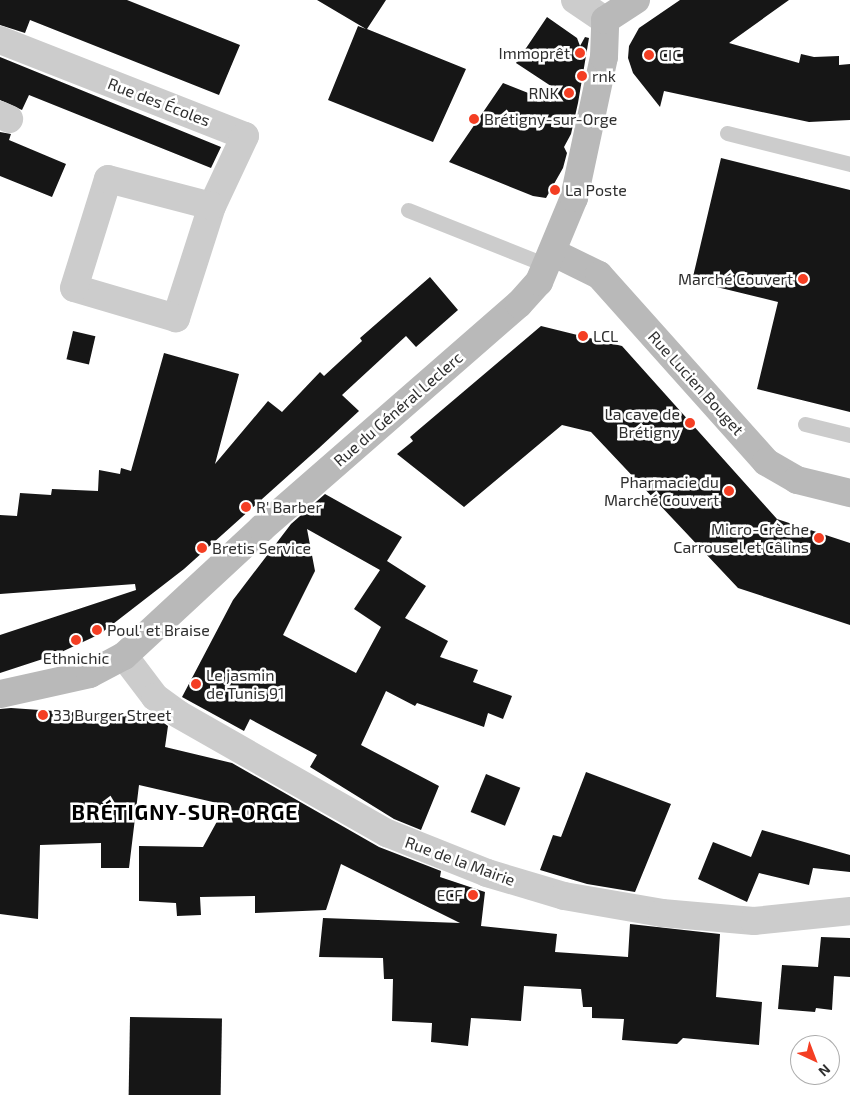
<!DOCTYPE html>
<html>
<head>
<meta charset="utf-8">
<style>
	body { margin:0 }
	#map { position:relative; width:850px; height:1095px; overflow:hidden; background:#fff; font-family:"Exo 2",sans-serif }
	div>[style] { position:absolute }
	.building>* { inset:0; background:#161616; transform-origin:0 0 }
	.lane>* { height:15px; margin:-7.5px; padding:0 7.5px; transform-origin:7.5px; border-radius:7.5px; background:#ccc }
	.street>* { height:28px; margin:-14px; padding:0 14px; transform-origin:14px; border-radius:14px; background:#ccc }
	.secondary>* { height:28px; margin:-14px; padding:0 14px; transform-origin:14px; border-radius:14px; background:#b9b9b9 }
	.dots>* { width:14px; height:14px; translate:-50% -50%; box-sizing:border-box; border:2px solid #fff; border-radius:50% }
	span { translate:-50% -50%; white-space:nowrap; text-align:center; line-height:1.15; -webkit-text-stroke:5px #fff; paint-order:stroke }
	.poi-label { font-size:16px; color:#2f2f2f }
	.right { translate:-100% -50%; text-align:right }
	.left { translate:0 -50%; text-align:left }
	.street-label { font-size:16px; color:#2f2f2f }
	.district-label { font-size:21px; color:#000; font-weight:700; letter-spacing:1px }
	.north { position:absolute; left:790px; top:1035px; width:50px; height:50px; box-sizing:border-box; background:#fff; border:1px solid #acacac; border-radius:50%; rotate:137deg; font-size:14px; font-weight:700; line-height:20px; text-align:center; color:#2f2f2f }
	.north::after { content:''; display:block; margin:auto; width:18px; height:22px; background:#f43e23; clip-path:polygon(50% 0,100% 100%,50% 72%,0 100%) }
</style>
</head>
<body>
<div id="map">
	<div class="building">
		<div style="clip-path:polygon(0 0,127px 0,240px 45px,219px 95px,30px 20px,25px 33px,0 25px)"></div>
		<div style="clip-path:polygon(317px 0,386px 0,367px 29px,466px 69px,433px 142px,328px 100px,358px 26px,366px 29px)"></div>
		<div style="clip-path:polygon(680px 0,789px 0,729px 43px,799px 63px,801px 54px,814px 57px,839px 56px,839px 65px,850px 64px,850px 120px,809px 122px,664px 91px,660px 107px,633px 73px,628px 58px,629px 46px,639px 28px)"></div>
		<div style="clip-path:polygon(547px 17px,577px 38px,580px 46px,585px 37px,589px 38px,578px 103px,571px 134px,564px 147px,567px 153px,563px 168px,546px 198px,533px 196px,449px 162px,503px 83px,551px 102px,557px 90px,516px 63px)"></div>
		<div style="clip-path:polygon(0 57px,221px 147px,211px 168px,29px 95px,22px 110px,0 100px)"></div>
		<div style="clip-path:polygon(0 132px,11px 134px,9px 140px,66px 164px,52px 197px,0 176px)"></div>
		<div style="clip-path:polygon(721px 158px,850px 190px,850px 412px,757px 389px,778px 302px,692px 281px)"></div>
		<div style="clip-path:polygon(430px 277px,458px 310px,416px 347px,406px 336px,342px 395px,359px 411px,319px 448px,184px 569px,100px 634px,55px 655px,0 673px,0 635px,136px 590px,135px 584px,0 594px,0 515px,17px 516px,20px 493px,51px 495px,52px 489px,98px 491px,99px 470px,120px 474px,121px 468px,131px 471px,164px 353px,239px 374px,215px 464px,268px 401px,282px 412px,320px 372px,324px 376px,362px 341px,360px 338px)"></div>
		<div style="clip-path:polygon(541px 326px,622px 346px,777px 519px,850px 543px,850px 625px,738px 588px,591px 432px,562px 425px,464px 507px,397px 454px,413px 441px,410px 437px)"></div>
		<div style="left:73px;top:331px;width:23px;height:29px;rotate:13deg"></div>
		<div style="clip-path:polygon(evenodd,325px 494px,402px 537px,387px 561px,426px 586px,405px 618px,448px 641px,440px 657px,478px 670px,473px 682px,512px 696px,503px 719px,488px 713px,484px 727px,417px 703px,415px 706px,386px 691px,361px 745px,439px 786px,421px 830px,394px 819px,310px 767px,317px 755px,250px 719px,244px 731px,182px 697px,233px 600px,291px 524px,325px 494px,307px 529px,380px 570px,354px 609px,381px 627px,356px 673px,283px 635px,315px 571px,307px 529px)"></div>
		<div style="clip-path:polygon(11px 708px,157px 718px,168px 726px,165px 747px,232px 763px,379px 847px,441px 871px,440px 877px,485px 892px,481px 926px,557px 934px,555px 952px,628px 957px,630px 924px,720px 934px,716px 997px,762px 1002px,759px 1045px,683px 1038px,677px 1044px,622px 1040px,624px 1019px,592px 1018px,592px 1007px,583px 1007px,581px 989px,524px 986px,521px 1021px,471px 1018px,468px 1046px,431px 1042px,432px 1023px,392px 1021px,393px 979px,384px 979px,383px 958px,319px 957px,323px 918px,460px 923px,341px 864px,326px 910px,255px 913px,255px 896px,200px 897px,201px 915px,177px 916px,176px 903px,139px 901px,139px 846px,203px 847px,226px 805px,139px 785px,129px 868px,101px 868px,101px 843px,40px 845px,38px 919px,0 914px,0 709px)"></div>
		<div style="clip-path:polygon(586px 772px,671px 804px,635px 892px,587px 884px,540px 870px,553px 835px,561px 837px)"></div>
		<div style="left:486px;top:774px;width:37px;height:41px;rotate:22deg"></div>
		<div style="clip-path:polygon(762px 830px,850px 855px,850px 872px,813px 868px,809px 885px,759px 873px,747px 902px,698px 879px,713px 842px,751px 857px)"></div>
		<div style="clip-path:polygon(821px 937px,850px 938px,850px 977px,834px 976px,832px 1010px,816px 1008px,815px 1012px,778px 1009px,782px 965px,818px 967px)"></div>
		<div style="left:130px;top:1017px;width:92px;height:78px;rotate:1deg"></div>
	</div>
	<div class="lane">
		<div style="left:727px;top:133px;width:127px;rotate:14.1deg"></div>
		<div style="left:408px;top:210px;width:149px;rotate:21.7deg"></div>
		<div style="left:805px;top:424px;width:46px;rotate:13.7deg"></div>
	</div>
	<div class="street">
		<div style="left:575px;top:0;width:36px;rotate:34deg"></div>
		<div style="left:0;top:40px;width:263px;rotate:21.4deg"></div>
		<div style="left:245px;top:136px;width:77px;rotate:115.2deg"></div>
		<div style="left:212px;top:206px;width:118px;rotate:107.8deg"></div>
		<div style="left:176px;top:318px;width:106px;rotate:-163.6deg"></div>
		<div style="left:74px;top:288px;width:114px;rotate:-72.7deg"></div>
		<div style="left:108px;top:179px;width:107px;rotate:14.6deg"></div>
		<div style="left:0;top:115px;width:10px;rotate:24deg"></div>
		<div style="left:124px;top:656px;width:51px;rotate:52.9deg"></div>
		<div style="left:155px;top:697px;width:29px;rotate:36deg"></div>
		<div style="left:178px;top:714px;width:241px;rotate:29.7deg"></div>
		<div style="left:387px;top:833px;width:108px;rotate:21.8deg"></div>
		<div style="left:487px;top:873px;width:80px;rotate:16.6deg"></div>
		<div style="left:564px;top:896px;width:99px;rotate:9.8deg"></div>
		<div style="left:662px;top:913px;width:92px;rotate:5deg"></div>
		<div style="left:754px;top:921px;width:97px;rotate:-5.9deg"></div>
	</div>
	<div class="secondary">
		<div style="left:552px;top:252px;width:52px;rotate:26.1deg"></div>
		<div style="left:599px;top:275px;width:251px;rotate:48.2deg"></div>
		<div style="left:766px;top:462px;width:36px;rotate:30deg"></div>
		<div style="left:797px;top:480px;width:55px;rotate:13.8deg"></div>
		<div style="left:0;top:694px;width:92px;rotate:-12.5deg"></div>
		<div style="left:90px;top:674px;width:38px;rotate:-28deg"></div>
		<div style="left:124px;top:656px;width:188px;rotate:-42.8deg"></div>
		<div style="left:262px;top:528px;width:341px;rotate:-41.1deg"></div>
		<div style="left:519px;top:304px;width:30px;rotate:-48deg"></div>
		<div style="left:539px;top:282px;width:91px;rotate:-67.4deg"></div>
		<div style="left:574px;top:198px;width:144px;rotate:-78deg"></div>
		<div style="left:604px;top:57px;width:37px;rotate:-88deg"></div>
		<div style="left:605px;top:20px;width:37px;rotate:-33deg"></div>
	</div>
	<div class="dots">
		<div style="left:580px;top:53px;background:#f43e23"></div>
		<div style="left:649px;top:55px;background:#f43e23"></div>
		<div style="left:582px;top:76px;background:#f43e23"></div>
		<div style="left:569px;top:93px;background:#f43e23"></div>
		<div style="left:474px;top:119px;background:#f43e23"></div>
		<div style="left:555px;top:190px;background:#f43e23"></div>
		<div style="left:803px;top:279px;background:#f43e23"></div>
		<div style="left:583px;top:336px;background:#f43e23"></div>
		<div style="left:690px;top:423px;background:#f43e23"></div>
		<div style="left:729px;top:491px;background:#f43e23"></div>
		<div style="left:246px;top:507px;background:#f43e23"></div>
		<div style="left:819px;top:538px;background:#f43e23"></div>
		<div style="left:202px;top:548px;background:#f43e23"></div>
		<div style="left:97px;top:630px;background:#f43e23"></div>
		<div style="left:76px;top:640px;background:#f43e23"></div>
		<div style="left:196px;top:684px;background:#f43e23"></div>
		<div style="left:43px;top:715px;background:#f43e23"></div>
		<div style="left:473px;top:895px;background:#f43e23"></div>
	</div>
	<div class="poi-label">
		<span class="right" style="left:570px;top:53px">Immoprêt</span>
		<span class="left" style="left:659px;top:55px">CIC</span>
		<span class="left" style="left:592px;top:76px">rnk</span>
		<span class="right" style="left:559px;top:93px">RNK</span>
		<span class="left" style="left:484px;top:119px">Brétigny-sur-Orge</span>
		<span class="left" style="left:565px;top:190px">La Poste</span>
		<span class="right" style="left:793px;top:279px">Marché Couvert</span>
		<span class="left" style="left:593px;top:336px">LCL</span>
		<span class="right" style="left:680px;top:423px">La cave de<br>Brétigny</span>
		<span class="right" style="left:719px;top:491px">Pharmacie du<br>Marché Couvert</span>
		<span class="left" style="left:256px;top:507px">R' Barber</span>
		<span class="right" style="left:809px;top:538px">Micro-Crèche<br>Carrousel et Câlins</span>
		<span class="left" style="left:212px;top:548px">Bretis Service</span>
		<span class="left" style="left:107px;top:630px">Poul' et Braise</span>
		<span style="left:76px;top:658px">Ethnichic</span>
		<span class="left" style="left:206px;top:684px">Le jasmin<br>de Tunis 91</span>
		<span class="left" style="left:53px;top:715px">33 Burger Street</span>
		<span class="right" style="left:463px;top:895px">ECF</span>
	</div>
	<div class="street-label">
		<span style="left:159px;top:102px;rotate:21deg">Rue des Écoles</span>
		<span style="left:696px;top:383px;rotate:48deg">Rue Lucien Bouget</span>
		<span style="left:398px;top:409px;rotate:-41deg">Rue du Général Leclerc</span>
		<span style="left:460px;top:861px;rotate:20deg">Rue de la Mairie</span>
	</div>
	<div class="district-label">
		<span style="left:185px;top:812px">BRÉTIGNY-SUR-ORGE</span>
	</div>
	<div class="north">N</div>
</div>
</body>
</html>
